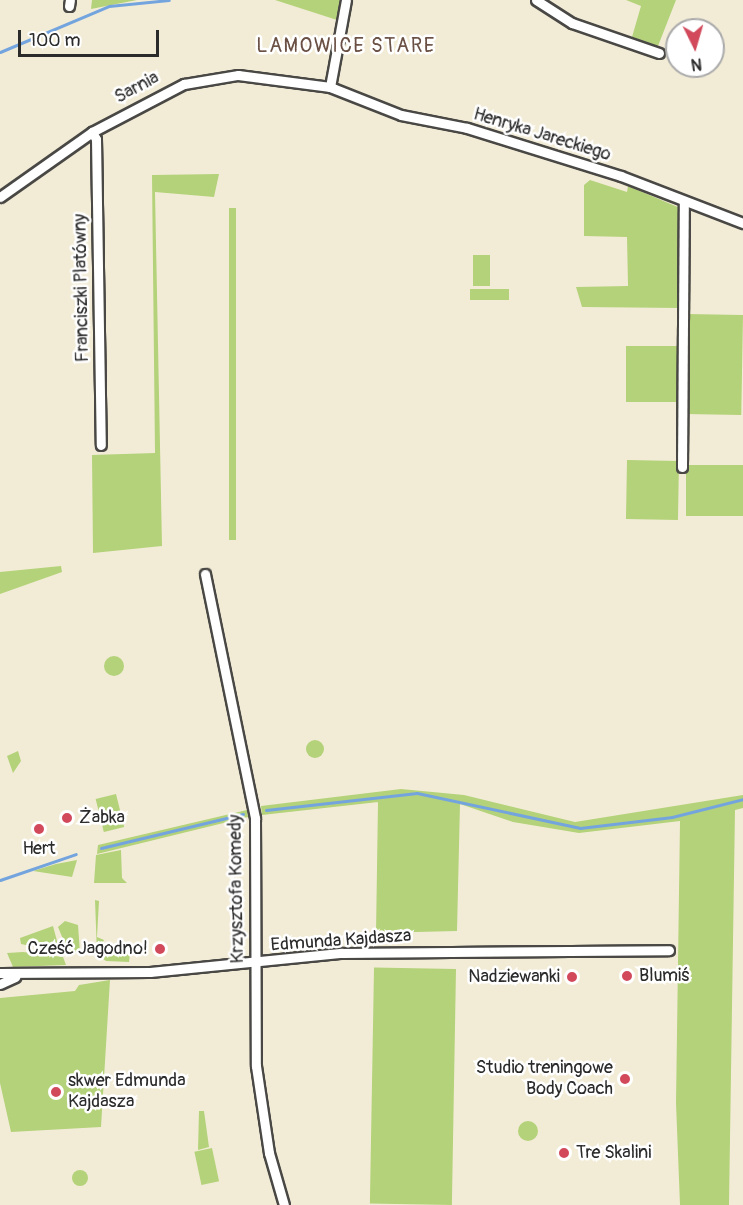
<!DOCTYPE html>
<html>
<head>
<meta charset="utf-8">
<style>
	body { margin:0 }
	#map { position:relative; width:743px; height:1205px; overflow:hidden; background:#f2ecd7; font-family:Pangolin,sans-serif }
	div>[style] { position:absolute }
	.green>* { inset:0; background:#b4d279; transform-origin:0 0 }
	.round { border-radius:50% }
	.stream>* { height:3px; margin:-1.5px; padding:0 1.5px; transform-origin:1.5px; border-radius:1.5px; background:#74a4de }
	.roads { filter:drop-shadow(2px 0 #494845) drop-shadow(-2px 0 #494845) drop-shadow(0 2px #494845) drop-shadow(0 -2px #494845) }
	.minor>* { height:9px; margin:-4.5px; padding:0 4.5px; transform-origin:4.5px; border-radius:4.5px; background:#fff }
	.dots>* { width:16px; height:16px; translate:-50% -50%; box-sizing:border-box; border:3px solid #fff; border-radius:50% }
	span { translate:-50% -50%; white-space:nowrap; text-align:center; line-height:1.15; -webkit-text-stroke:5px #fff; paint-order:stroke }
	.street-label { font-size:18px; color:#2b2b2b }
	.poi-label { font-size:18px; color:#2b2b2b }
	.left { translate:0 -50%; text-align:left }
	.right { translate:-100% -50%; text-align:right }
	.neighbourhood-label { font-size:20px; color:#6a5044; letter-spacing:1.5px }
	.north { position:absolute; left:665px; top:18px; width:60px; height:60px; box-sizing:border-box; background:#fff; border:2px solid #aaa; border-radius:50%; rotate:175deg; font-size:16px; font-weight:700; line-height:24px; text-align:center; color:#2b2b2b }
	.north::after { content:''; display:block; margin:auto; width:21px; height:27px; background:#d1495b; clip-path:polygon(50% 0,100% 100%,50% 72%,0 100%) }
	.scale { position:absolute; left:18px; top:30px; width:141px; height:27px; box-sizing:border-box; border:3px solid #2b2b2b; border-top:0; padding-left:8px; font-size:18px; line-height:21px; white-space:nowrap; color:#2b2b2b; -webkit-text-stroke:4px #fff; paint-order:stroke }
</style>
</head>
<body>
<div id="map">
	<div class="green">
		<div style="clip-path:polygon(92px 0,137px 0,91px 9px)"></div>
		<div style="clip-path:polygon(275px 0,340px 0,337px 20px)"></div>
		<div style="clip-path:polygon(626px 0,676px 0,658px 46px,632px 37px,641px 6px)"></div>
		<div style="clip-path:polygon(219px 174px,214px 197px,155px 192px,162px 546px,93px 553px,92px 455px,155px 453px,152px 175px)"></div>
		<div style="clip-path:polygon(590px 180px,627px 192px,628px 186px,680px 208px,680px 308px,582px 307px,576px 287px,628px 286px,627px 237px,584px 236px,584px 185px)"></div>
		<div style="left:229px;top:208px;width:7px;height:332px"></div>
		<div style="left:473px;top:255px;width:17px;height:31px"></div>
		<div style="left:509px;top:289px;width:11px;height:39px;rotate:90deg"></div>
		<div style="left:687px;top:314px;width:56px;height:100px;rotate:1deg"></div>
		<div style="left:626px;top:346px;width:53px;height:56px"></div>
		<div style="left:627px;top:460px;width:52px;height:59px;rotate:1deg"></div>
		<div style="left:686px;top:465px;width:57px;height:51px"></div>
		<div style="clip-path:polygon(61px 566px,62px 572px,0 594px,0 572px)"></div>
		<div class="round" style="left:104px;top:656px;width:20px;height:20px"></div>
		<div class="round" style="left:306px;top:740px;width:18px;height:18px"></div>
		<div style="clip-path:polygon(18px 751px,21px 761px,13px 773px,7px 756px)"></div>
		<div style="clip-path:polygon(401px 789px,464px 795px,575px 822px,743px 795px,743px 808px,735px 810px,729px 1205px,680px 1205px,676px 1103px,680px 821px,579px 833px,513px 822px,460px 804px,457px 931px,376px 933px,378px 802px,396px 800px,262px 815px,261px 806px)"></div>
		<div style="left:116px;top:794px;width:34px;height:21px;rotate:76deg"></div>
		<div style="clip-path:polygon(247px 810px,248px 817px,97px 854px,98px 845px)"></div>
		<div style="clip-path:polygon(121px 850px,122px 878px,127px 883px,94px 883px,96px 855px)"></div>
		<div style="clip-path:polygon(77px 860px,72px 877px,33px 871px,56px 864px)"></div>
		<div style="clip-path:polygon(95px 900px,99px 901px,97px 937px,104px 940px,97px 954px)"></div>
		<div style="clip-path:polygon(65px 921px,78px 925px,80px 953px,68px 951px,58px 927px)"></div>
		<div style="clip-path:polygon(53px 926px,60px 952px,21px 944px,20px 938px)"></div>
		<div style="clip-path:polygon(23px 952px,63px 957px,66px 965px,13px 967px,7px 953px)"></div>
		<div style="clip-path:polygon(104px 953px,130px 954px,129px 962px,106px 961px,99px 956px)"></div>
		<div style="left:456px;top:969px;width:236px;height:82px;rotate:91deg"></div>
		<div style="clip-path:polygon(110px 980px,101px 1127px,11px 1132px,0 1083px,0 998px,75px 991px,79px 985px)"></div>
		<div style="clip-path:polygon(199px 1111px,204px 1111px,209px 1147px,198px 1150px)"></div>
		<div class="round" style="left:518px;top:1121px;width:20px;height:20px"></div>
		<div style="left:212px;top:1148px;width:34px;height:18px;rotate:78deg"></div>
		<div class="round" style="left:72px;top:1170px;width:16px;height:16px"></div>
	</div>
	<div class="stream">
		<div style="left:0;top:52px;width:118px;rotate:-22.9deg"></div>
		<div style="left:109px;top:6px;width:60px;rotate:-5.7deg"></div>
		<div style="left:266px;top:810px;width:152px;rotate:-6.4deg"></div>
		<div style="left:417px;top:793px;width:167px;rotate:12.1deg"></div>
		<div style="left:580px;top:828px;width:93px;rotate:-6.8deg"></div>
		<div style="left:672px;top:817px;width:73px;rotate:-14.2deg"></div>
		<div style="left:101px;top:848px;width:146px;rotate:-13.5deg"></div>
		<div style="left:0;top:880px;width:80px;rotate:-18.9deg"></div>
	</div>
	<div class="roads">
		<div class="minor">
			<div style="left:536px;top:0;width:43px;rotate:32.6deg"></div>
			<div style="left:572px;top:23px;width:92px;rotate:19deg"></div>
			<div style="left:69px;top:6px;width:6px;rotate:-81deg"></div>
			<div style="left:330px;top:87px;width:76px;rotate:21.5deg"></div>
			<div style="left:401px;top:115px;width:67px;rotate:11.1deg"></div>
			<div style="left:467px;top:128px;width:161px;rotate:17.3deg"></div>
			<div style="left:621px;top:176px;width:131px;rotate:21.1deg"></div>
			<div style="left:330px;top:87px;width:88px;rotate:-79.6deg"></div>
			<div style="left:92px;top:132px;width:8px;rotate:60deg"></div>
			<div style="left:96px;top:139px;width:306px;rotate:89.1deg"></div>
			<div style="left:0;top:197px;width:113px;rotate:-35.2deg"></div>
			<div style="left:92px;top:132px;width:104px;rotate:-27.6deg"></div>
			<div style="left:184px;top:84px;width:55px;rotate:-9.5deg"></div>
			<div style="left:238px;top:75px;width:93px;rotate:7.4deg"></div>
			<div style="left:682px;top:467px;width:265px;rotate:-89.6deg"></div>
			<div style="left:205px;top:574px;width:249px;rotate:78.4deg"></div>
			<div style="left:255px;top:818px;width:248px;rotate:89.8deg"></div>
			<div style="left:256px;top:1066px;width:88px;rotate:81.5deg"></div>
			<div style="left:269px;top:1153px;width:54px;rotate:73.9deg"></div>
			<div style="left:0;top:973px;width:150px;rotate:-0.4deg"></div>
			<div style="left:150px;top:972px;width:193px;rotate:-5.7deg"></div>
			<div style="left:342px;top:953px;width:327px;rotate:-0.5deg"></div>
			<div style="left:0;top:984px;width:17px;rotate:-25deg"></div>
		</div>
	</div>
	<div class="dots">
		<div style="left:67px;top:818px;background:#d1495b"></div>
		<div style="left:39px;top:829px;background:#d1495b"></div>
		<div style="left:160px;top:949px;background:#d1495b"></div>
		<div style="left:627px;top:976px;background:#d1495b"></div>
		<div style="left:572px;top:977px;background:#d1495b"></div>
		<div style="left:625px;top:1079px;background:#d1495b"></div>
		<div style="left:56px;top:1092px;background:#d1495b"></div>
		<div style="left:564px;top:1153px;background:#d1495b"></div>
	</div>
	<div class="street-label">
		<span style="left:137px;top:88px;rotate:-28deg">Sarnia</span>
		<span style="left:542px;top:135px;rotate:17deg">Henryka Jareckiego</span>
		<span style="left:82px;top:288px;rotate:-91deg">Franciszki Platówny</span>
		<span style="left:237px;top:889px;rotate:-91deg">Krzysztofa Komedy</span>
		<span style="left:341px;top:941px;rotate:-4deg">Edmunda Kajdasza</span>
	</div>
	<div class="poi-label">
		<span class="left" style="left:79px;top:818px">Żabka</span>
		<span style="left:39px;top:849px">Hert</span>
		<span class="right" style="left:148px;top:949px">Cześć Jagodno!</span>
		<span class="left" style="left:639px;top:976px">Blumiś</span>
		<span class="right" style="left:560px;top:977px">Nadziewanki</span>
		<span class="right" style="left:613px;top:1079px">Studio treningowe<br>Body Coach</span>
		<span class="left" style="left:68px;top:1092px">skwer Edmunda<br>Kajdasza</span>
		<span class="left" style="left:576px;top:1153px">Tre Skalini</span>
	</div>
	<div class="neighbourhood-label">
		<span style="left:346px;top:45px">LAMOWICE STARE</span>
	</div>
	<div class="north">N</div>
	<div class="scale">100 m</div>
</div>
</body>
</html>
